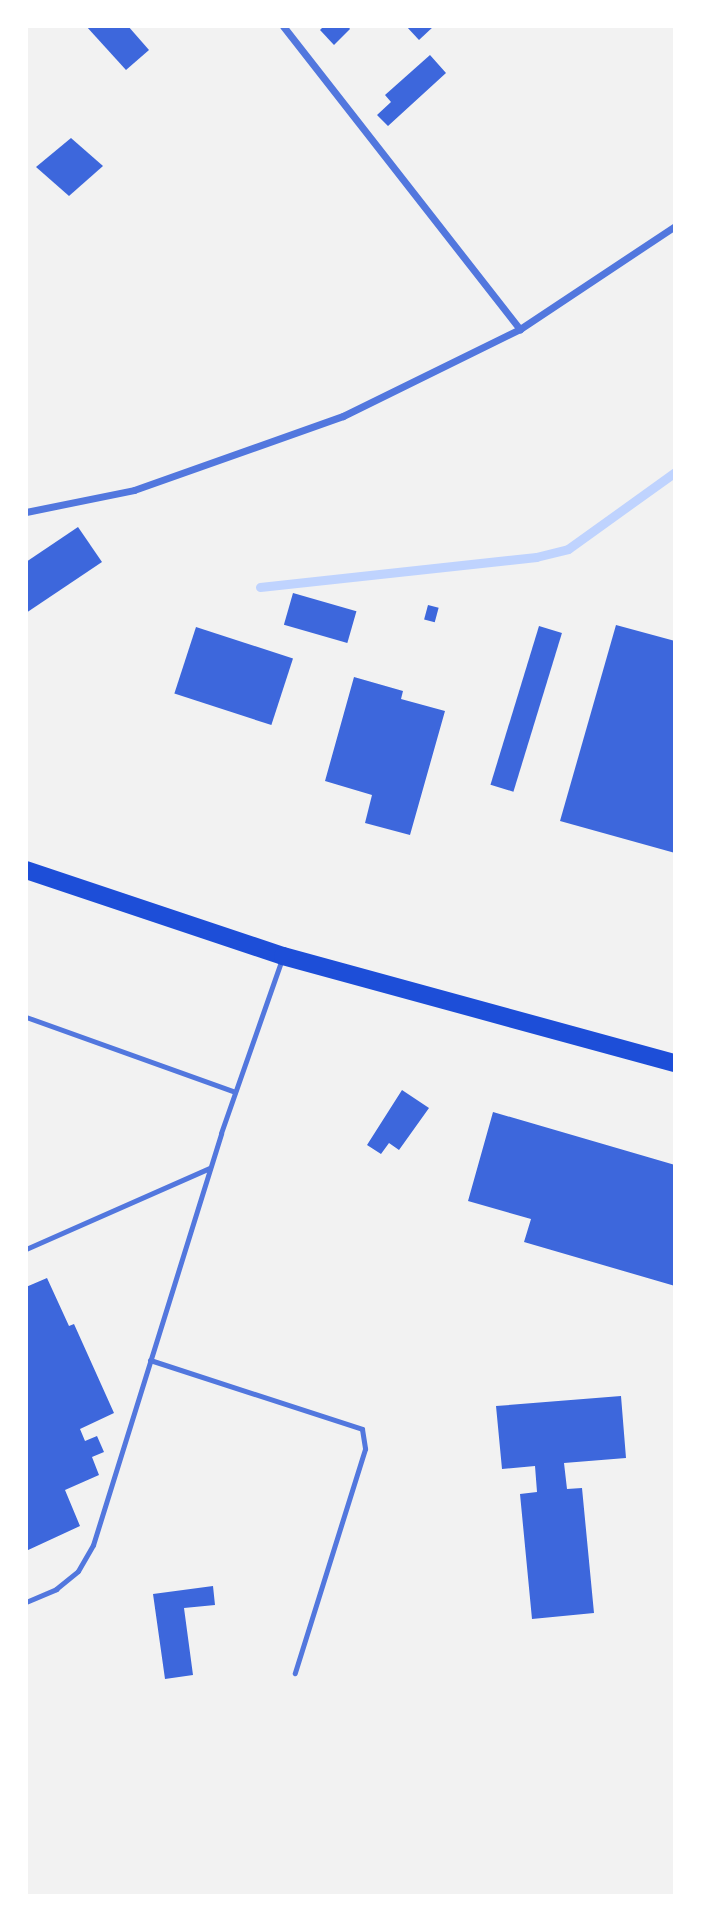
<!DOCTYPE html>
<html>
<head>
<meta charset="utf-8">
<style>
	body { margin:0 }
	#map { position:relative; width:701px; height:1922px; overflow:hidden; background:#f2f2f2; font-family:"Noto Sans",sans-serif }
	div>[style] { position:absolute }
	.stream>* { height:9px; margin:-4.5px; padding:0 4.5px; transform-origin:4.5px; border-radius:4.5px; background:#bfd3fe }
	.building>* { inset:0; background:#3d67dc; transform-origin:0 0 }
	.service>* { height:5px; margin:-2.5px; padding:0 2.5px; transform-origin:2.5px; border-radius:2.5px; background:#5277de }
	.minor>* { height:7px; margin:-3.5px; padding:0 3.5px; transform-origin:3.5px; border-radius:3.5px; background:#5277de }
	.primary>* { height:18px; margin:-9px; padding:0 9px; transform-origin:9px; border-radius:9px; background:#1d4ed8 }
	span { translate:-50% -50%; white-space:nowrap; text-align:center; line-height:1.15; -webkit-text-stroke:7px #fff; paint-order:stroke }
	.frame { position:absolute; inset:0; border:28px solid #fff; pointer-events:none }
</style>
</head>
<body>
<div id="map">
	<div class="stream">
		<div style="left:260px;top:587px;width:278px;rotate:-6.2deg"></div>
		<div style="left:536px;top:557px;width:33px;rotate:-14deg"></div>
		<div style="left:568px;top:549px;width:132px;rotate:-35.7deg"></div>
	</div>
	<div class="building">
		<div style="clip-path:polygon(86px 26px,128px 26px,149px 50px,126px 70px)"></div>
		<div style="clip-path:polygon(324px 26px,348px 26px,350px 29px,334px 45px,320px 30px)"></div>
		<div style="clip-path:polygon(406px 26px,434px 26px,419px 40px)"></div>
		<div style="clip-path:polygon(430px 55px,446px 73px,388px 126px,377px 115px,391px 102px,385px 95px)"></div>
		<div style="clip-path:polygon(71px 138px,103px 166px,69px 196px,36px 167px)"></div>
		<div style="clip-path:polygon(78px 527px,102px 562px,26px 613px,26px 562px)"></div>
		<div style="left:293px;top:593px;width:66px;height:33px;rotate:16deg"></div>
		<div style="left:428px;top:605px;width:11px;height:15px;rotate:15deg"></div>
		<div style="clip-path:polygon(616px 625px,675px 641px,675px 853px,560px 821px)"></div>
		<div style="left:539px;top:626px;width:24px;height:166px;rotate:17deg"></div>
		<div style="left:196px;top:627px;width:102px;height:70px;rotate:18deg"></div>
		<div style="clip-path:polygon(354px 677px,403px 691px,401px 699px,445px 711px,410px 835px,365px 823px,372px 795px,325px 781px)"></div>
		<div style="clip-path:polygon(402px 1090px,429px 1108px,399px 1150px,389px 1143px,381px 1154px,367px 1145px)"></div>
		<div style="clip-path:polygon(493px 1112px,675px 1165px,675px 1286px,524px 1242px,531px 1219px,468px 1201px)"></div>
		<div style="clip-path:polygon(47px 1278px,69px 1326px,74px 1324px,114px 1413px,80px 1429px,85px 1441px,97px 1436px,104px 1452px,92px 1457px,99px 1475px,65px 1490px,80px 1526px,26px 1551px,26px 1287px)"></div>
		<div style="clip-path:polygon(621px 1396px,626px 1458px,564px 1463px,567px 1489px,582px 1488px,594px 1613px,532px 1619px,520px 1494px,537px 1492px,535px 1466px,502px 1469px,496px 1406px)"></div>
		<div style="clip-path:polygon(213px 1586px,215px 1605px,184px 1608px,193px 1675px,165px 1679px,153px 1594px)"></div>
	</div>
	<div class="service">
		<div style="left:26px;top:1017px;width:222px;rotate:19.7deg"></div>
		<div style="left:26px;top:1249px;width:201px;rotate:-23.8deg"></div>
		<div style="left:150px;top:1360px;width:223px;rotate:18deg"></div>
		<div style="left:362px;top:1429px;width:20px;rotate:81deg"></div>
		<div style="left:365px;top:1449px;width:235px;rotate:107.4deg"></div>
		<div style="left:26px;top:1602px;width:33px;rotate:-23deg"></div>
		<div style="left:56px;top:1589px;width:28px;rotate:-39deg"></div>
		<div style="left:78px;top:1571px;width:30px;rotate:-60deg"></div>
		<div style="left:93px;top:1545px;width:431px;rotate:-72.7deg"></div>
		<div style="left:221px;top:1133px;width:184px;rotate:-70.7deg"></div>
	</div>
	<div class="minor">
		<div style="left:283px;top:26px;width:385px;rotate:52deg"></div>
		<div style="left:26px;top:512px;width:110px;rotate:-11.5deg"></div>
		<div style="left:134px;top:490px;width:222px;rotate:-19.5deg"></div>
		<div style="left:343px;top:416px;width:197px;rotate:-26.2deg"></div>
		<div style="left:520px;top:329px;width:186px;rotate:-33.6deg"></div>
	</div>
	<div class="primary">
		<div style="left:26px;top:870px;width:271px;rotate:18.5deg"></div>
		<div style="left:283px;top:956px;width:406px;rotate:15.3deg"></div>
	</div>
	<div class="frame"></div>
</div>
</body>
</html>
